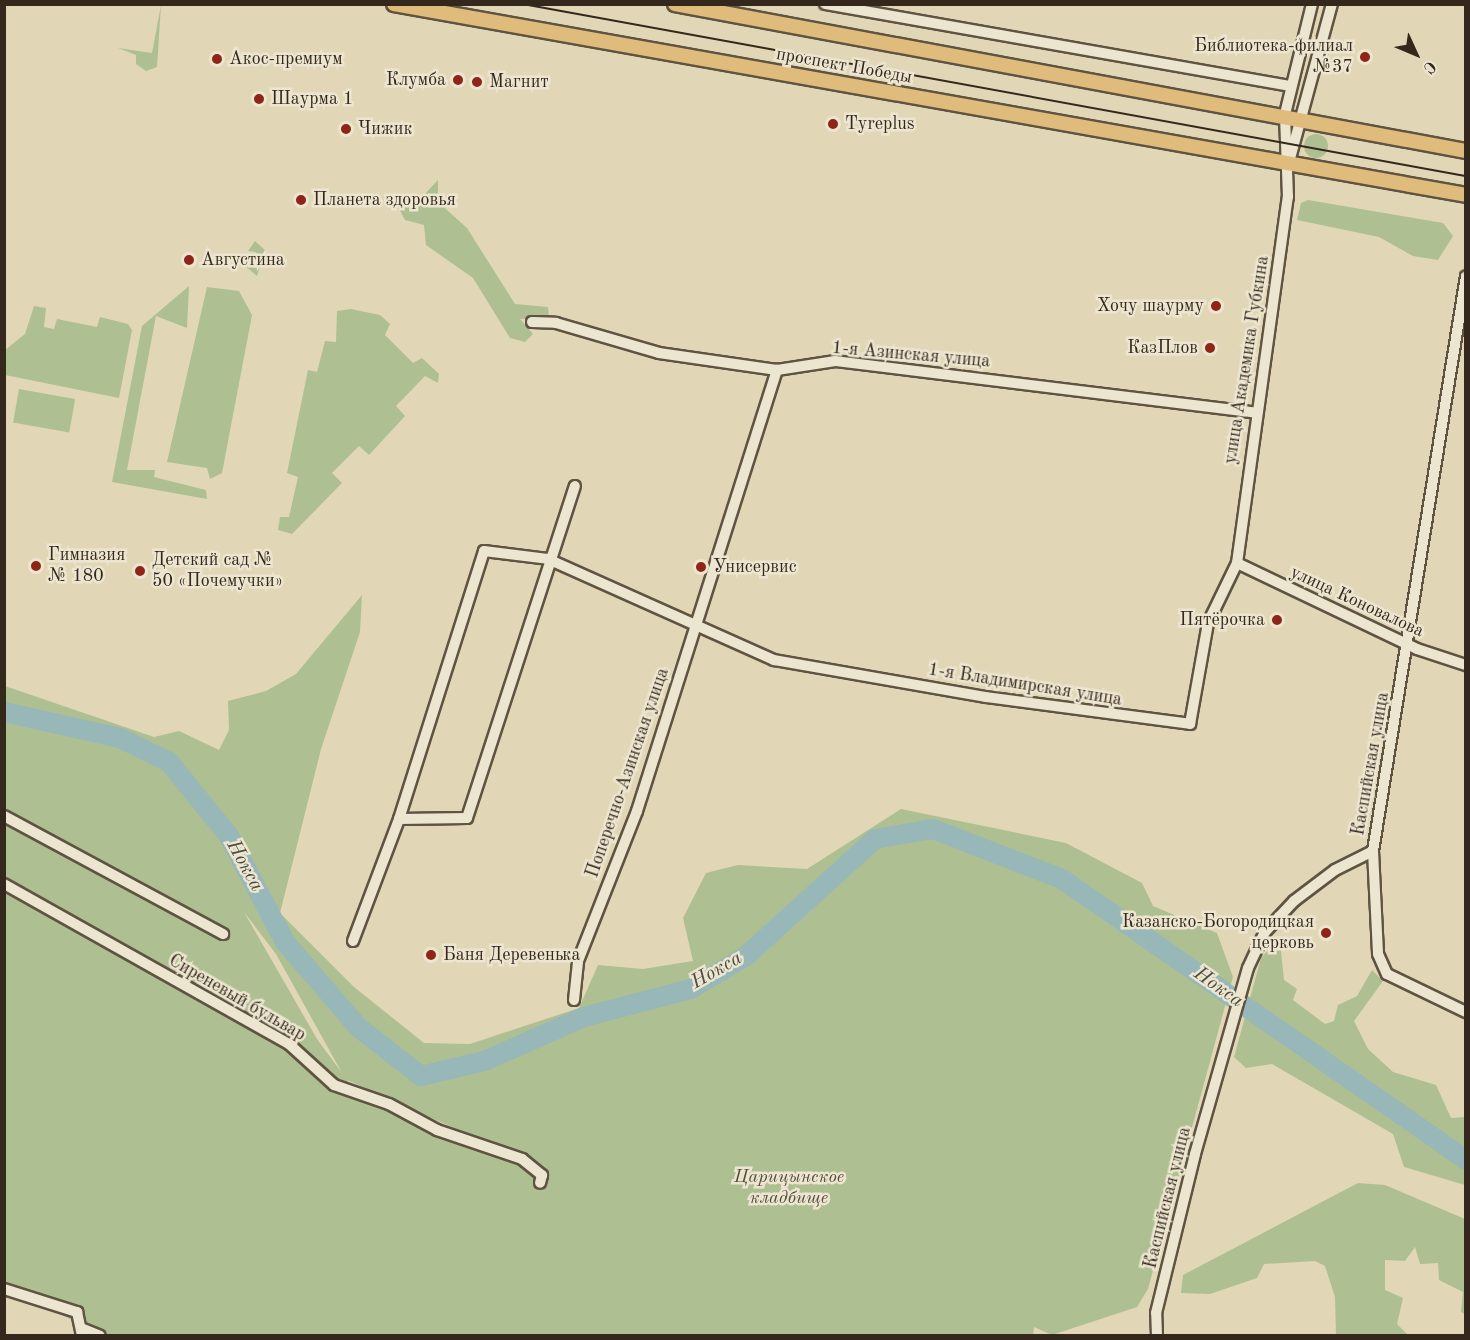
<!DOCTYPE html>
<html>
<head>
<meta charset="utf-8">
<style>
	body { margin:0 }
	#map { position:relative; width:1470px; height:1340px; overflow:hidden; background:#e1d7b7; font-family:"Old Standard TT",serif }
	div>[style] { position:absolute }
	.green>* { inset:0; background:#aebf92; transform-origin:0 0 }
	.round { border-radius:50% }
	.river>* { height:20px; margin:-10px; padding:0 10px; transform-origin:10px; border-radius:10px; background:#97b7b8 }
	.roads { filter:drop-shadow(2px 0 #5f5342) drop-shadow(-2px 0 #5f5342) drop-shadow(0 2px #5f5342) drop-shadow(0 -2px #5f5342) }
	.minor>* { height:10px; margin:-5px; padding:0 5px; transform-origin:5px; border-radius:5px; background:#ece5d0 }
	.major>* { height:14px; margin:-7px; padding:0 7px; transform-origin:7px; border-radius:7px; background:#e0bc7c }
	.tram>* { height:1.5px; margin:-0.75px; padding:0 0.75px; transform-origin:0.75px; border-radius:0.75px; background:#34271b }
	.dots>* { width:16px; height:16px; translate:-50% -50%; box-sizing:border-box; border:3px solid #ece5d0; border-radius:50% }
	span { translate:-50% -50%; white-space:nowrap; text-align:center; line-height:1.15; -webkit-text-stroke:5px #ece5d0; paint-order:stroke }
	.poi-label { font-size:18px; color:#34271b }
	.right { translate:-100% -50%; text-align:right }
	.left { translate:0 -50%; text-align:left }
	.street-label { font-size:18px; color:#34271b }
	.park-label { font-size:18px; color:#524d39; font-style:italic }
	.water-label { font-size:20px; color:#4d4b42; font-style:italic }
	.frame { position:absolute; inset:0; border:6px solid #34271b; pointer-events:none }
	.north { position:absolute; left:1386px; top:24px; width:60px; height:60px; -webkit-text-stroke:4px #ece5d0; paint-order:stroke; rotate:134deg; font-size:16px; font-weight:700; line-height:24px; text-align:center; color:#34271b }
	.north::after { content:''; display:block; margin:auto; width:21px; height:27px; background:#34271b; clip-path:polygon(50% 0,100% 100%,50% 72%,0 100%) }
</style>
</head>
<body>
<div id="map">
	<div class="green">
		<div style="clip-path:polygon(161px 5px,157px 67px,146px 71px,136px 64px,136px 55px,118px 48px,152px 53px)"></div>
		<div class="round" style="left:1304px;top:134px;width:24px;height:24px"></div>
		<div style="clip-path:polygon(438px 180px,438px 202px,467px 228px,515px 304px,548px 307px,549px 318px,520px 319px,533px 334px,525px 342px,510px 338px,473px 278px,426px 245px,424px 225px,405px 220px,395px 201px,420px 199px)"></div>
		<div style="clip-path:polygon(1308px 200px,1443px 223px,1453px 236px,1438px 260px,1413px 256px,1379px 237px,1297px 220px,1301px 203px)"></div>
		<div style="clip-path:polygon(255px 241px,265px 250px,257px 276px,243px 264px,253px 265px,256px 252px,248px 251px)"></div>
		<div style="clip-path:polygon(189px 286px,187px 328px,156px 316px,127px 470px,155px 470px,154px 477px,206px 490px,207px 499px,112px 482px,142px 326px)"></div>
		<div style="clip-path:polygon(207px 287px,239px 291px,252px 315px,222px 473px,210px 479px,207px 468px,167px 462px)"></div>
		<div style="clip-path:polygon(34px 306px,46px 308px,44px 327px,54px 329px,57px 319px,97px 327px,100px 317px,128px 324px,132px 330px,119px 398px,5px 375px,5px 350px,25px 334px)"></div>
		<div style="clip-path:polygon(351px 309px,380px 315px,390px 324px,385px 335px,413px 363px,422px 358px,439px 374px,438px 383px,425px 376px,396px 406px,405px 416px,369px 455px,359px 446px,332px 473px,342px 483px,292px 534px,278px 530px,280px 517px,289px 517px,298px 477px,287px 473px,308px 370px,317px 372px,325px 341px,336px 342px,337px 311px)"></div>
		<div style="left:19px;top:389px;width:57px;height:34px;rotate:10deg"></div>
		<div style="clip-path:polygon(evenodd,362px 595px,360px 632px,321px 749px,280px 913px,354px 987px,424px 1043px,470px 1044px,579px 1008px,598px 965px,643px 969px,693px 961px,683px 918px,706px 873px,738px 865px,807px 869px,901px 809px,1066px 843px,1142px 883px,1153px 906px,1217px 933px,1233px 977px,1148px 1289px,1137px 1307px,1052px 1335px,1034px 1327px,1033px 1336px,107px 1336px,5px 1289px,5px 686px,154px 737px,179px 731px,219px 750px,229px 730px,228px 701px,266px 691px,296px 674px,362px 595px,244px 912px,276px 954px,342px 1073px,317px 1039px,244px 912px,362px 595px,347px 1080px,525px 1160px,524px 1161px,353px 1089px,347px 1080px)"></div>
		<div style="clip-path:polygon(1274px 944px,1281px 951px,1284px 980px,1297px 989px,1293px 1000px,1325px 1024px,1334px 1021px,1338px 1005px,1357px 996px,1372px 970px,1383px 981px,1354px 1021px,1368px 1049px,1393px 1072px,1436px 1085px,1451px 1118px,1465px 1117px,1465px 1185px,1404px 1167px,1393px 1134px,1272px 1064px,1246px 1068px,1234px 1057px,1261px 958px)"></div>
		<div style="clip-path:polygon(1358px 1183px,1385px 1185px,1465px 1219px,1465px 1314px,1461px 1312px,1463px 1292px,1439px 1280px,1438px 1263px,1420px 1264px,1415px 1247px,1405px 1261px,1385px 1260px,1385px 1290px,1403px 1298px,1397px 1324px,1408px 1335px,1336px 1335px,1335px 1297px,1325px 1266px,1315px 1261px,1264px 1264px,1257px 1278px,1210px 1294px,1181px 1293px,1183px 1275px)"></div>
	</div>
	<div class="river">
		<div style="left:4px;top:712px;width:119px;rotate:12.6deg"></div>
		<div style="left:120px;top:738px;width:55px;rotate:26.1deg"></div>
		<div style="left:169px;top:762px;width:95px;rotate:51deg"></div>
		<div style="left:229px;top:836px;width:120px;rotate:62.2deg"></div>
		<div style="left:285px;top:942px;width:112px;rotate:49.3deg"></div>
		<div style="left:358px;top:1027px;width:80px;rotate:37.9deg"></div>
		<div style="left:421px;top:1076px;width:65px;rotate:-13.4deg"></div>
		<div style="left:484px;top:1061px;width:109px;rotate:-23.7deg"></div>
		<div style="left:584px;top:1017px;width:111px;rotate:-14.7deg"></div>
		<div style="left:691px;top:989px;width:64px;rotate:-31deg"></div>
		<div style="left:746px;top:956px;width:174px;rotate:-42.2deg"></div>
		<div style="left:875px;top:839px;width:59px;rotate:-9.8deg"></div>
		<div style="left:933px;top:829px;width:138px;rotate:21.2deg"></div>
		<div style="left:1062px;top:879px;width:492px;rotate:34.8deg"></div>
	</div>
	<div class="roads">
		<div class="minor">
			<div style="left:825px;top:4px;width:471px;rotate:10deg"></div>
			<div style="left:1289px;top:162px;width:164px;rotate:-74.8deg"></div>
			<div style="left:532px;top:322px;width:24px;rotate:2deg"></div>
			<div style="left:556px;top:323px;width:107px;rotate:16.2deg"></div>
			<div style="left:659px;top:353px;width:119px;rotate:8.2deg"></div>
			<div style="left:777px;top:370px;width:59px;rotate:-8.8deg"></div>
			<div style="left:835px;top:361px;width:424px;rotate:7deg"></div>
			<div style="left:1237px;top:563px;width:199px;rotate:25.5deg"></div>
			<div style="left:1417px;top:649px;width:52px;rotate:18.1deg"></div>
			<div style="left:4px;top:816px;width:249px;rotate:28.3deg"></div>
			<div style="left:399px;top:819px;width:68px;rotate:-0.8deg"></div>
			<div style="left:467px;top:818px;width:349px;rotate:-72deg"></div>
			<div style="left:1373px;top:851px;width:103px;rotate:87.2deg"></div>
			<div style="left:1378px;top:954px;width:22px;rotate:66deg"></div>
			<div style="left:1387px;top:974px;width:88px;rotate:25.7deg"></div>
			<div style="left:4px;top:884px;width:327px;rotate:29.3deg"></div>
			<div style="left:289px;top:1044px;width:61px;rotate:42.3deg"></div>
			<div style="left:334px;top:1085px;width:58px;rotate:19.1deg"></div>
			<div style="left:389px;top:1104px;width:55px;rotate:28.4deg"></div>
			<div style="left:437px;top:1130px;width:90px;rotate:18.8deg"></div>
			<div style="left:522px;top:1159px;width:26px;rotate:39deg"></div>
			<div style="left:542px;top:1175px;width:8px;rotate:104deg"></div>
			<div style="left:353px;top:941px;width:130px;rotate:-69.3deg"></div>
			<div style="left:399px;top:819px;width:281px;rotate:-72.4deg"></div>
			<div style="left:484px;top:551px;width:64px;rotate:7.1deg"></div>
			<div style="left:548px;top:559px;width:248px;rotate:24.1deg"></div>
			<div style="left:774px;top:660px;width:215px;rotate:9.9deg"></div>
			<div style="left:986px;top:697px;width:206px;rotate:7.5deg"></div>
			<div style="left:1190px;top:724px;width:103px;rotate:-79.9deg"></div>
			<div style="left:1208px;top:623px;width:67px;rotate:-64.2deg"></div>
			<div style="left:1237px;top:563px;width:370px;rotate:-82.1deg"></div>
			<div style="left:1288px;top:197px;width:83px;rotate:-92.1deg"></div>
			<div style="left:1285px;top:114px;width:113px;rotate:-76.2deg"></div>
			<div style="left:574px;top:1000px;width:39px;rotate:-84deg"></div>
			<div style="left:578px;top:961px;width:161px;rotate:-68.5deg"></div>
			<div style="left:637px;top:811px;width:463px;rotate:-72.4deg"></div>
			<div style="left:4px;top:1289px;width:77px;rotate:17.5deg"></div>
			<div style="left:77px;top:1312px;width:25px;rotate:78deg"></div>
			<div style="left:83px;top:1329px;width:18px;rotate:22deg"></div>
			<div style="left:1157px;top:1336px;width:23px;rotate:-92deg"></div>
			<div style="left:1156px;top:1313px;width:164px;rotate:-76.2deg"></div>
			<div style="left:1195px;top:1154px;width:193px;rotate:-74.1deg"></div>
			<div style="left:1248px;top:968px;width:38px;rotate:-65deg"></div>
			<div style="left:1264px;top:933px;width:44px;rotate:-46.8deg"></div>
			<div style="left:1294px;top:901px;width:51px;rotate:-37.1deg"></div>
			<div style="left:1335px;top:870px;width:42px;rotate:-26.6deg"></div>
			<div style="left:1373px;top:851px;width:582px;rotate:-80.81deg"></div>
		</div>
		<div class="major">
			<div style="left:394px;top:4px;width:1089px;rotate:10.1deg"></div>
			<div style="left:675px;top:4px;width:805px;rotate:10.53deg"></div>
		</div>
	</div>
	<div class="tram">
		<div style="left:523px;top:4px;width:959px;rotate:10.34deg"></div>
	</div>
	<div class="dots">
		<div style="left:1365px;top:57px;background:#8f2418"></div>
		<div style="left:217px;top:59px;background:#8f2418"></div>
		<div style="left:458px;top:80px;background:#8f2418"></div>
		<div style="left:477px;top:82px;background:#8f2418"></div>
		<div style="left:259px;top:99px;background:#8f2418"></div>
		<div style="left:833px;top:124px;background:#8f2418"></div>
		<div style="left:346px;top:129px;background:#8f2418"></div>
		<div style="left:301px;top:200px;background:#8f2418"></div>
		<div style="left:189px;top:260px;background:#8f2418"></div>
		<div style="left:1216px;top:306px;background:#8f2418"></div>
		<div style="left:1210px;top:348px;background:#8f2418"></div>
		<div style="left:36px;top:566px;background:#8f2418"></div>
		<div style="left:701px;top:567px;background:#8f2418"></div>
		<div style="left:140px;top:571px;background:#8f2418"></div>
		<div style="left:1277px;top:620px;background:#8f2418"></div>
		<div style="left:1326px;top:933px;background:#8f2418"></div>
		<div style="left:431px;top:955px;background:#8f2418"></div>
	</div>
	<div class="poi-label">
		<span class="right" style="left:1353px;top:57px">Библиотека-филиал<br>№37</span>
		<span class="left" style="left:229px;top:59px">Акос-премиум</span>
		<span class="right" style="left:446px;top:80px">Клумба</span>
		<span class="left" style="left:489px;top:82px">Магнит</span>
		<span class="left" style="left:271px;top:99px">Шаурма 1</span>
		<span class="left" style="left:845px;top:124px">Tyreplus</span>
		<span class="left" style="left:358px;top:129px">Чижик</span>
		<span class="left" style="left:313px;top:200px">Планета здоровья</span>
		<span class="left" style="left:201px;top:260px">Августина</span>
		<span class="right" style="left:1204px;top:306px">Хочу шаурму</span>
		<span class="right" style="left:1198px;top:348px">КазПлов</span>
		<span class="left" style="left:48px;top:566px">Гимназия<br>№ 180</span>
		<span class="left" style="left:152px;top:571px">Детский сад №<br>50 «Почемучки»</span>
		<span class="left" style="left:713px;top:567px">Унисервис</span>
		<span class="right" style="left:1265px;top:620px">Пятёрочка</span>
		<span class="right" style="left:1314px;top:933px">Казанско-Богородицкая<br>церковь</span>
		<span class="left" style="left:443px;top:955px">Баня Деревенька</span>
	</div>
	<div class="street-label">
		<span style="left:844px;top:66px;rotate:10deg">проспект Победы</span>
		<span style="left:911px;top:355px;rotate:5deg">1-я Азинская улица</span>
		<span style="left:1247px;top:360px;rotate:-81deg">улица Академика Губкина</span>
		<span style="left:1357px;top:602px;rotate:25deg">улица Коновалова</span>
		<span style="left:1025px;top:685px;rotate:9deg">1-я Владимирская улица</span>
		<span style="left:1371px;top:764px;rotate:-80deg">Каспийская улица</span>
		<span style="left:628px;top:773px;rotate:-71deg">Поперечно-Азинская улица</span>
		<span style="left:237px;top:998px;rotate:30deg">Сиреневый бульвар</span>
		<span style="left:1168px;top:1198px;rotate:-76deg">Каспийская улица</span>
	</div>
	<div class="park-label">
		<span style="left:789px;top:1188px">Царицынское<br>кладбище</span>
	</div>
	<div class="water-label">
		<span style="left:244px;top:866px;rotate:61deg">Нокса</span>
		<span style="left:717px;top:971px;rotate:-30deg">Нокса</span>
		<span style="left:1218px;top:988px;rotate:35deg">Нокса</span>
	</div>
	<div class="frame"></div>
	<div class="north">С</div>
</div>
</body>
</html>
